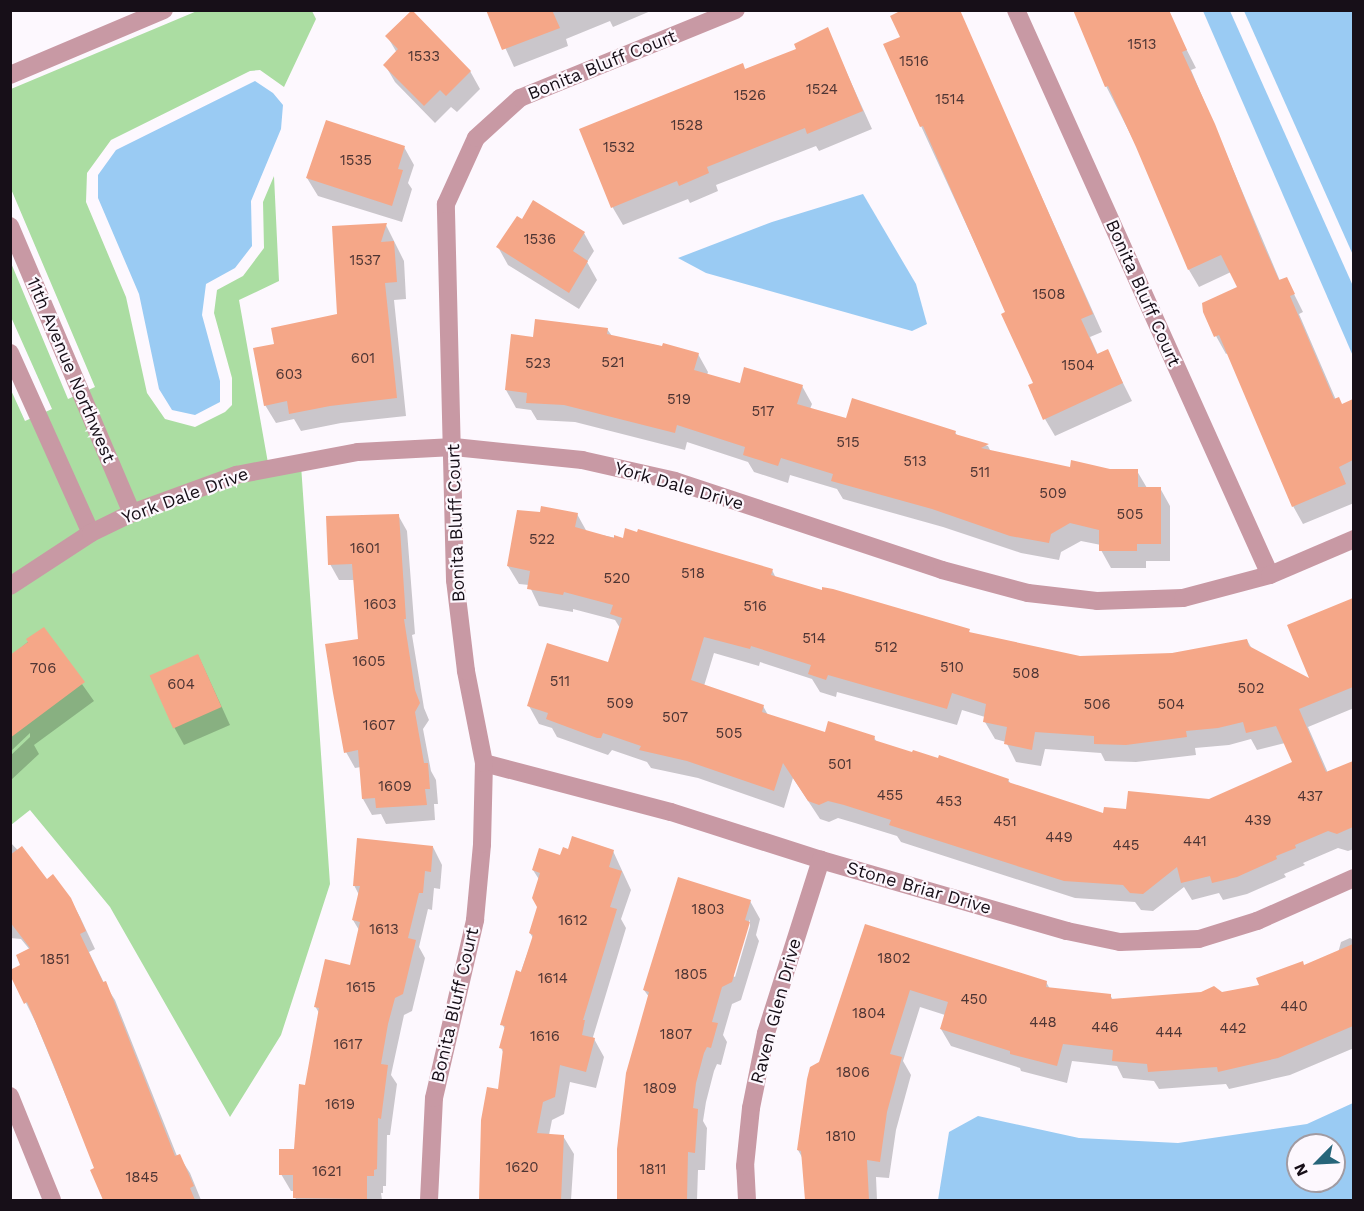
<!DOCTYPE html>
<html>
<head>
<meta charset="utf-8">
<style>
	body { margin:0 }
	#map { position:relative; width:1364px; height:1211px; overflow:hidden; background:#fdf8fe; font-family:"Work Sans",sans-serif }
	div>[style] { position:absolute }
	.green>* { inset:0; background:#abdda2 }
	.water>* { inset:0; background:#9acbf3 }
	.shadow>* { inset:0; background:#0003 }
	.building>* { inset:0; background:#f5a788; transform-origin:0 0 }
	.street>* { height:18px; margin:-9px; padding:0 9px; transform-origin:9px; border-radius:9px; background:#c899a4 }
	span { translate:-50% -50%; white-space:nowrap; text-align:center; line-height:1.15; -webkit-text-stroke:4.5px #fdf8fe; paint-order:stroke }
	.number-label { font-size:15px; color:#4e3534 }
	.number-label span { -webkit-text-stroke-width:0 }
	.street-label { font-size:18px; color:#170f18 }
	.frame { position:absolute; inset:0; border:12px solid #170f18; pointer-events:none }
	.north { position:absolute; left:1286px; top:1133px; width:60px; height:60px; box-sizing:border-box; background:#fdf8fe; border:2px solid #a19ba2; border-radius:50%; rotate:246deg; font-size:16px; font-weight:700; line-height:24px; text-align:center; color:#170f18 }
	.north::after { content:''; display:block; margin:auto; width:21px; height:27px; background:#26657a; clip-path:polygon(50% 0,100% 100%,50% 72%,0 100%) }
</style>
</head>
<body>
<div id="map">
	<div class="green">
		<div style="clip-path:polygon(197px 11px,312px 11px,316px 19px,284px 87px,260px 70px,250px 71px,111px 140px,87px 173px,86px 202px,126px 297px,147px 393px,165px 419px,195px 427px,225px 412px,232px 405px,232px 378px,214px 313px,217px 290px,243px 276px,264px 248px,263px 202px,274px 176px,279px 281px,239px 300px,268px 463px,301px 465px,330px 884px,281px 1035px,230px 1117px,110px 907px,30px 810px,11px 825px,10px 388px,25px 421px,52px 409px,11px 317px,11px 263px,68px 399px,95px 387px,11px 189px,11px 89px)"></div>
	</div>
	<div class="water">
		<div style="clip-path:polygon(1203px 11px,1230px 11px,1353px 286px,1353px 356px)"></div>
		<div style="clip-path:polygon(1244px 11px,1353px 11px,1353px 255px)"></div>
		<div style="clip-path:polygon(255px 81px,273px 93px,283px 105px,281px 129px,251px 201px,252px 246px,235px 268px,206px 284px,202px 315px,220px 381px,220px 402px,195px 415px,172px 410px,159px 389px,139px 294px,98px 198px,98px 175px,116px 150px)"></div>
		<div style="clip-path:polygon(863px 194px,916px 284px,927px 324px,912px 331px,706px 273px,678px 258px,772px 222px)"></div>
		<div style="clip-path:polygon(evenodd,1353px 1103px,1353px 1200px,938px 1200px,949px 1132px,978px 1116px,1079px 1138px,1178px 1143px,1307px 1124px,1353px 1103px,1298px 1145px,1334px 1145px,1334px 1181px,1298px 1181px,1298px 1145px)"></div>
	</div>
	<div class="shadow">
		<div style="clip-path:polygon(488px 10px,653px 10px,613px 27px,610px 21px,566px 39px,568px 46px,514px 67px)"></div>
		<div style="clip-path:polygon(959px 12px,1102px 332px,1090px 337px,1098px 355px,1107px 351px,1132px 401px,1055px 436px,1045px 419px,1035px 384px,1007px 313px,921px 126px)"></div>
		<div style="clip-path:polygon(1173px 23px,1196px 68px,1191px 70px,1280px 281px,1286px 278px,1303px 312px,1299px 314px,1336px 400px,1342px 406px,1354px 401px,1354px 503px,1303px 524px,1293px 506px,1228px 353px,1226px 354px,1216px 336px,1239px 287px,1231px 272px,1199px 287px,1189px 270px,1137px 147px,1106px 86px)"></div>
		<div style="clip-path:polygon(827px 29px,872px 129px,819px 151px,816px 146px,716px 185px,718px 191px,690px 203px,688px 199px,623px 225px,613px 208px,581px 130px,798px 50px)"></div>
		<div style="clip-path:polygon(387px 36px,470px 71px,480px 89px,457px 112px,451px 107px,435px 123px,395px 82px,385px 65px,397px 53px)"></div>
		<div style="clip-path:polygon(404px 147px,414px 165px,408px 183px,412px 189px,402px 222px,318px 196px,307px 178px)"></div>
		<div style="clip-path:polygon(522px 221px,584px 233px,594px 251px,587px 262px,597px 280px,579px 309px,508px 265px,498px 247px)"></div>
		<div style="clip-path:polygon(386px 225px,404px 261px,406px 299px,394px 300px,406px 416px,341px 423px,301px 431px,294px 419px,276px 423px,265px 405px,276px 345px,339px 316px)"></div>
		<div style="clip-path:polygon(607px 329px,612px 336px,698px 354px,708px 372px,707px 375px,741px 385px,802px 386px,812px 404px,810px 409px,847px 420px,955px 432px,958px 437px,988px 446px,991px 452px,1071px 468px,1137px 471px,1147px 488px,1160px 488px,1170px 506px,1170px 561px,1146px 561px,1146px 568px,1111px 568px,1101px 550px,1101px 545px,1081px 541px,1061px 552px,1059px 560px,1021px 553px,943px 527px,843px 499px,837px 489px,790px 475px,788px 483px,754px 472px,748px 462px,687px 442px,685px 450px,575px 422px,537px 420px,531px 410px,516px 408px,506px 390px,534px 338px)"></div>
		<div style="clip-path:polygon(evenodd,577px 514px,587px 532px,772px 570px,776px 578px,969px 631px,970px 634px,1079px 657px,1146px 657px,1196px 651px,1247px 640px,1252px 649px,1312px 681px,1289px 626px,1354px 599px,1354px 708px,1308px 727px,1328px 773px,1354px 762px,1354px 849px,1348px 851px,1338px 848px,1303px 863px,1305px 865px,1284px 874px,1286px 877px,1247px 894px,1223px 900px,1219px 893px,1192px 900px,1184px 887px,1153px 911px,1141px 910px,1135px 902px,1075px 898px,901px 842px,897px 836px,855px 823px,838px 818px,829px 822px,820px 819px,793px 778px,784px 808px,698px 778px,651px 768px,647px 762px,612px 750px,608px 755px,557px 737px,552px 728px,539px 724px,529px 706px,609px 663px,620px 628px,615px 620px,573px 609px,573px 612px,539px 606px,529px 585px,519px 584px,508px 566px,577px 514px,714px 653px,759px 666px,760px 662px,812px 679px,820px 692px,836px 697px,837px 692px,957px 725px,962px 710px,985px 717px,985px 722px,995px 739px,1006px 742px,1016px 762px,1041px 766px,1045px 749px,1101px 753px,1105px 761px,1136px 762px,1196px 755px,1195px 748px,1229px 745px,1251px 739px,1257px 750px,1285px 743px,1294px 763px,1209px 800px,1104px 815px,1011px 784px,1008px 780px,877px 743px,874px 737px,826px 733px,768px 715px,763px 706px,704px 686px,714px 653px)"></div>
		<div style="clip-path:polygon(398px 515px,407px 531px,415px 634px,412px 635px,424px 708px,429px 720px,423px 729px,431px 771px,436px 780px,438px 804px,434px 804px,435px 820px,386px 824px,381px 814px,372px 815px,363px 799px,361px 767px,355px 768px,346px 752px,359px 640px,355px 580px,339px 580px,330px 564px)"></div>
		<div style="clip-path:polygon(43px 629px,94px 701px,34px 745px,39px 754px,10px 781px,10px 756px,30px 737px,30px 733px,10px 752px,10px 657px)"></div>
		<div style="clip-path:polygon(198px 655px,230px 725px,184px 745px,174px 727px)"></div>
		<div style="clip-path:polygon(10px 842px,47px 881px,70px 899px,80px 917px,95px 949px,89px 952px,104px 983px,115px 1000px,177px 1156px,179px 1156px,190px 1173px,201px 1200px,105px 1200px,92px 1171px,96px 1169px,35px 1021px,15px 981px,30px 950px,21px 939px,10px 938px)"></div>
		<div style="clip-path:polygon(433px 847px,442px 865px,440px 889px,434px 888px,432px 910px,428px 909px,419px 947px,425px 958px,412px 1011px,404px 1015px,391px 1075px,397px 1084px,390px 1135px,387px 1135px,386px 1186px,383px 1186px,383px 1193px,381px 1193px,382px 1200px,296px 1200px,294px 1191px,291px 1191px,281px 1174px,295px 1151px,319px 1013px,315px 1006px,351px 967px,359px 930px,353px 920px,359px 895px,354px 885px)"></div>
		<div style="clip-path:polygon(569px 850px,613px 851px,631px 890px,621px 919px,626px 928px,593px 1037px,604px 1057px,596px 1088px,570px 1082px,564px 1114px,552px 1120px,549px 1135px,563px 1136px,574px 1154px,571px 1200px,481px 1200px,483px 1120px,499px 1091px,504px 1054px,501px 1048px,506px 1031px,502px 1024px,533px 938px,530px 933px,539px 906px,540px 881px,533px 870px)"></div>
		<div style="clip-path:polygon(evenodd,750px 901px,760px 919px,756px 935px,759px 941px,741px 1000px,732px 1004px,723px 1035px,727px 1042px,721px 1065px,717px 1064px,714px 1071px,706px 1102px,703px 1121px,707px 1128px,705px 1170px,698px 1170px,697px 1200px,613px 1200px,618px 1200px,618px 1149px,649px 997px,644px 990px,750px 901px,750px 919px,750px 926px,735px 977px,733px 976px,750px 919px)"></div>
		<div style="clip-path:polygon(866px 926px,1046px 982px,1050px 989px,1110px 995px,1113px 1000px,1222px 994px,1261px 986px,1338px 953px,1341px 942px,1350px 938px,1354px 940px,1354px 1048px,1290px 1075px,1229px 1089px,1226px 1084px,1159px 1089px,1154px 1081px,1123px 1078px,1117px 1066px,1072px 1061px,1067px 1083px,1021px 1071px,1020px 1068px,951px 1046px,941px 1029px,945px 1015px,920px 1007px,903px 1061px,911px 1075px,896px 1130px,889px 1178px,876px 1177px,877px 1200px,806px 1200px,803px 1159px,798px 1150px,820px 1063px)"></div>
	</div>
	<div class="building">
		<div style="clip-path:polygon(412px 10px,471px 71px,446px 96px,440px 90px,424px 106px,383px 65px,398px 49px,385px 36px)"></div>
		<div style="clip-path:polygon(486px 10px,552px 10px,560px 28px,502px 50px)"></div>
		<div style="clip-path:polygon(902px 10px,960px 10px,1093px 314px,1081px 319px,1097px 354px,1108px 349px,1123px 383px,1043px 420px,1028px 385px,1033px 383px,1001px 314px,1005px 312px,923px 126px,920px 127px,883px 44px,900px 37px,890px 16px)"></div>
		<div style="clip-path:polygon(1073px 10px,1169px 10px,1187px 50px,1182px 52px,1215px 124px,1262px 242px,1279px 280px,1287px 277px,1295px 294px,1290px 296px,1334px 399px,1339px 397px,1342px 404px,1353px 399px,1353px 460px,1339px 467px,1346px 484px,1292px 507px,1219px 335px,1214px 337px,1203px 312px,1202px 303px,1237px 287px,1221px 255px,1188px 270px,1136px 147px,1108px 86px,1105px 87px)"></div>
		<div style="clip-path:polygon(828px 27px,863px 111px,807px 134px,805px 128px,707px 167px,709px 173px,679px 186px,677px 181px,611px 208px,579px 129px,743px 63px,745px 69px,796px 49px,794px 44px)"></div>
		<div style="clip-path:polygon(326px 120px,405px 146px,398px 169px,403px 170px,392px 206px,306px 178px)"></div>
		<div style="clip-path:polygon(533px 200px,585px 232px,573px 251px,588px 261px,569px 293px,496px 247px,517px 216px,522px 219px)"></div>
		<div style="clip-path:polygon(387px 223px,381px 242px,394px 241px,397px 282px,385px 283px,397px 398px,330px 406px,289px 414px,287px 401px,264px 406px,253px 348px,274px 344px,271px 328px,337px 314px,332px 226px)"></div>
		<div style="clip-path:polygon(535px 319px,608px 328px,607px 334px,662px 346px,663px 343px,699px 353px,694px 370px,740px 383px,744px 367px,803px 385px,797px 404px,846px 418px,852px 398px,956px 431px,955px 434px,989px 444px,981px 448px,1070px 467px,1071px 460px,1110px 469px,1138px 469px,1138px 487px,1161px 487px,1161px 544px,1137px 544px,1137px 551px,1099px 551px,1099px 530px,1070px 523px,1051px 534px,1049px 543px,1010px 536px,932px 509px,831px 481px,833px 474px,781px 458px,778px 466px,743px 455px,745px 447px,677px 425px,675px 433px,564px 405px,526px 403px,527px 393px,505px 390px,511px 334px,533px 337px)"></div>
		<div style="clip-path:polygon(evenodd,541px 506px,578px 513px,575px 527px,614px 538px,614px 535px,623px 538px,625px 528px,637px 532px,638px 529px,773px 569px,771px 575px,822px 590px,822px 587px,833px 589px,970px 629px,969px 632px,1080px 656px,1172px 653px,1247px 639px,1249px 646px,1309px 678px,1287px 625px,1353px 598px,1353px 687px,1299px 709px,1326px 772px,1353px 761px,1353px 827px,1337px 834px,1328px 831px,1295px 845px,1296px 848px,1276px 856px,1277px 859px,1237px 877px,1212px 883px,1210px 876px,1181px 883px,1177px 867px,1143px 894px,1130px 893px,1123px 885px,1064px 881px,889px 825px,891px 820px,844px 805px,828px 801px,819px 805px,808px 801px,783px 763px,774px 791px,687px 761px,639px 750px,641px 746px,603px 733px,601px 738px,597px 738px,546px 719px,548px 713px,527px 706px,547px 643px,608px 662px,622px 618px,610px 614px,613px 605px,564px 592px,563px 595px,527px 589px,530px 571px,507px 566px,517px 510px,540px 512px,541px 506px,704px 637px,750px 649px,751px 646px,811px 665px,808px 674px,826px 680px,828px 675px,947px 709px,952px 693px,986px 704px,983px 722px,1007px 727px,1004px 744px,1032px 750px,1035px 732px,1094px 736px,1094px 744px,1126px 745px,1187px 737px,1186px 731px,1218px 728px,1243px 722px,1246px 733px,1276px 726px,1292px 762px,1209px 799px,1128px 791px,1126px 809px,1104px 807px,1103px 813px,1008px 782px,1009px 779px,939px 755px,938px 758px,913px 750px,912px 752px,874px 740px,875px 736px,828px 721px,825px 732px,762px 712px,764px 705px,691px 680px,704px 637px)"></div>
		<div style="clip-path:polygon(399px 514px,406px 619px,404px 619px,415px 690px,420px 703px,415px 712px,424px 763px,428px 763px,430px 789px,425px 789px,427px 805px,376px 808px,375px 798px,362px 799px,358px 750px,344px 753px,333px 693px,325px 644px,358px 639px,352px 564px,328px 565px,326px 516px)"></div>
		<div style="clip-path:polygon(44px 627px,85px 682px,10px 738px,10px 655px,28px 642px,26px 639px)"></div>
		<div style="left:198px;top:654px;width:58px;height:53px;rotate:66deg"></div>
		<div style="clip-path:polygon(572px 836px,614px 850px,609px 867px,622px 871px,610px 907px,617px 909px,583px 1020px,585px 1020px,582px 1035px,595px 1038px,586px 1072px,560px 1065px,555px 1097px,543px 1102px,537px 1133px,564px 1135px,561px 1200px,479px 1200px,481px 1120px,487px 1087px,498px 1089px,503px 1049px,499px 1048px,505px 1026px,500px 1025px,516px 970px,521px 972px,533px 935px,529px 933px,537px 907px,532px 898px,540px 873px,532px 870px,539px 848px,560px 855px,563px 847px,568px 849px)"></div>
		<div style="clip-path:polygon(357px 838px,433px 846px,431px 872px,425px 871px,423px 893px,419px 893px,408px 938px,416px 940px,403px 994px,395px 998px,388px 1024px,381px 1064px,388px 1065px,381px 1119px,378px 1118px,377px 1169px,374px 1170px,374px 1176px,367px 1176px,367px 1199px,293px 1198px,293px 1175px,279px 1175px,279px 1149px,294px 1149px,299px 1084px,305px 1085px,319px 1008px,314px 1007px,325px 959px,350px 965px,360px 922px,352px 920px,360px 886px,353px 886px)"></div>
		<div style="clip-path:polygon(22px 846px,47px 879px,53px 874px,71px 898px,86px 931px,80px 934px,103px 982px,106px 981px,175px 1156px,180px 1154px,194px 1186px,190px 1188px,195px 1200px,103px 1200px,90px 1170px,94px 1168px,54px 1066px,27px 1002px,24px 1004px,10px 975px,10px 970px,20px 965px,16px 955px,30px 948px,10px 922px,10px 855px)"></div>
		<div style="clip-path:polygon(678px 877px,751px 900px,745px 920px,750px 922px,732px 982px,722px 987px,712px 1022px,718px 1023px,711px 1048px,707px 1047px,704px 1053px,696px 1083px,693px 1108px,698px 1109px,695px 1153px,688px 1152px,687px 1200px,617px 1200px,617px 1149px,626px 1073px,649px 992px,643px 990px)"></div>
		<div style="clip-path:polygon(865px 924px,1047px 981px,1046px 987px,1111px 994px,1111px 999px,1201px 992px,1214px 986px,1222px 992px,1259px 985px,1256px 978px,1303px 961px,1304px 965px,1353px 944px,1353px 1026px,1278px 1058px,1218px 1072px,1217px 1067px,1148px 1072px,1147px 1064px,1112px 1061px,1113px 1050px,1063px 1044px,1057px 1066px,1010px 1054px,1010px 1051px,940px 1029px,948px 1002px,910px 990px,890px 1054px,902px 1057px,887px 1112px,880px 1162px,867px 1160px,869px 1200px,805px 1200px,801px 1151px,797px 1150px,807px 1079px,810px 1067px,819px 1062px)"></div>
	</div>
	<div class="street">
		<div style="left:1016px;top:10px;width:619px;rotate:65.79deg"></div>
		<div style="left:10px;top:75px;width:167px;rotate:-22.9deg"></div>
		<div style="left:10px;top:226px;width:312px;rotate:67deg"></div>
		<div style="left:10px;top:353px;width:197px;rotate:65.8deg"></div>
		<div style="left:10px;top:586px;width:97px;rotate:-33.2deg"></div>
		<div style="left:91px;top:533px;width:46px;rotate:-26deg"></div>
		<div style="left:132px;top:513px;width:111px;rotate:-20.1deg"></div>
		<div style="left:236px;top:475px;width:124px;rotate:-10.7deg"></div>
		<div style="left:358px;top:452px;width:96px;rotate:-3deg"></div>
		<div style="left:454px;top:447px;width:129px;rotate:5.8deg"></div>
		<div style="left:582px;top:460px;width:95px;rotate:12.7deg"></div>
		<div style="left:675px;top:481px;width:281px;rotate:18.4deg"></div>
		<div style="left:942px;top:570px;width:89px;rotate:15deg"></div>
		<div style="left:1028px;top:593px;width:69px;rotate:6.6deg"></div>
		<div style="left:1097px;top:601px;width:86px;rotate:-2deg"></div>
		<div style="left:1183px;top:598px;width:90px;rotate:-14.8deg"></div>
		<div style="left:1270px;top:575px;width:91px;rotate:-23.2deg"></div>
		<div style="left:484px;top:763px;width:193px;rotate:14.7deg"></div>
		<div style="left:671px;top:812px;width:157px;rotate:17.7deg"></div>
		<div style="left:821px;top:860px;width:256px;rotate:16.1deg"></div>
		<div style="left:1067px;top:931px;width:54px;rotate:11.7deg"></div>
		<div style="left:1120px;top:942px;width:79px;rotate:-2.2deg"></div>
		<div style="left:1199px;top:939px;width:61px;rotate:-17.2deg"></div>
		<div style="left:1257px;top:921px;width:106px;rotate:-23.9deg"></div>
		<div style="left:10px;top:1096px;width:112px;rotate:68deg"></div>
		<div style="left:429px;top:1200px;width:102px;rotate:-87.2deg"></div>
		<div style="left:434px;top:1098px;width:183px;rotate:-77deg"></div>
		<div style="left:475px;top:920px;width:76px;rotate:-84.7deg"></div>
		<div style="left:482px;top:844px;width:81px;rotate:-88.6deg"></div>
		<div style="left:484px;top:763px;width:94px;rotate:-101.1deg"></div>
		<div style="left:466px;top:671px;width:92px;rotate:-96.9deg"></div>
		<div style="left:455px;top:580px;width:376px;rotate:-91.4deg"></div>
		<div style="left:446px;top:204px;width:72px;rotate:-65.6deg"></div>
		<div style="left:476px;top:138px;width:59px;rotate:-42.3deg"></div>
		<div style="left:520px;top:98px;width:233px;rotate:-22.2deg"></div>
		<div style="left:747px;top:1200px;width:34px;rotate:-93deg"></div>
		<div style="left:745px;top:1166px;width:58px;rotate:-84.1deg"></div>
		<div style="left:751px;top:1108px;width:76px;rotate:-78.7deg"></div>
		<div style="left:766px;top:1033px;width:182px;rotate:-72.4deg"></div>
	</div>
	<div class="number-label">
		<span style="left:1142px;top:45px">1513</span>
		<span style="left:424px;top:57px">1533</span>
		<span style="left:914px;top:62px">1516</span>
		<span style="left:822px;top:90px">1524</span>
		<span style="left:750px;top:96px">1526</span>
		<span style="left:950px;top:100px">1514</span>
		<span style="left:687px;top:126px">1528</span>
		<span style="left:619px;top:148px">1532</span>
		<span style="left:356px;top:161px">1535</span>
		<span style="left:540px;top:240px">1536</span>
		<span style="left:365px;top:261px">1537</span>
		<span style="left:1049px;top:295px">1508</span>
		<span style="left:363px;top:359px">601</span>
		<span style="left:613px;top:363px">521</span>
		<span style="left:538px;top:364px">523</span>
		<span style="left:1078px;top:366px">1504</span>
		<span style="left:289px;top:375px">603</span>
		<span style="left:679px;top:400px">519</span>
		<span style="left:763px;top:412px">517</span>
		<span style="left:848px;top:443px">515</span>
		<span style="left:915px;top:462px">513</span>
		<span style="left:980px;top:473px">511</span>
		<span style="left:1053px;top:494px">509</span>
		<span style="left:1130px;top:515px">505</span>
		<span style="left:542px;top:540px">522</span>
		<span style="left:365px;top:549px">1601</span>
		<span style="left:693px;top:574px">518</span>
		<span style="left:617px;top:579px">520</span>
		<span style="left:380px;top:605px">1603</span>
		<span style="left:755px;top:607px">516</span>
		<span style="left:814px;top:639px">514</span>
		<span style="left:886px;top:648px">512</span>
		<span style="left:369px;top:662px">1605</span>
		<span style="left:952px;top:668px">510</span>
		<span style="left:43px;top:669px">706</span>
		<span style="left:1026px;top:674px">508</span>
		<span style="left:560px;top:682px">511</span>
		<span style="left:181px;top:685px">604</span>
		<span style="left:1251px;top:689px">502</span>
		<span style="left:620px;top:704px">509</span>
		<span style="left:1097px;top:705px">506</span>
		<span style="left:1171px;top:705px">504</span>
		<span style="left:675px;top:718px">507</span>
		<span style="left:379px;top:726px">1607</span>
		<span style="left:729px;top:734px">505</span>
		<span style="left:840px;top:765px">501</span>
		<span style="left:395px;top:787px">1609</span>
		<span style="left:890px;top:796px">455</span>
		<span style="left:1310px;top:797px">437</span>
		<span style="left:949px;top:802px">453</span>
		<span style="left:1258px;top:821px">439</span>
		<span style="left:1005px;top:822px">451</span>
		<span style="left:1059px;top:838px">449</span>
		<span style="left:1195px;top:842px">441</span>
		<span style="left:1126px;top:846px">445</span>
		<span style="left:708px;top:910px">1803</span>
		<span style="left:573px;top:921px">1612</span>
		<span style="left:384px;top:930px">1613</span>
		<span style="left:894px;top:959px">1802</span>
		<span style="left:55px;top:960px">1851</span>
		<span style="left:691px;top:975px">1805</span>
		<span style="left:553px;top:979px">1614</span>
		<span style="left:361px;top:988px">1615</span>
		<span style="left:974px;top:1000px">450</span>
		<span style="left:1294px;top:1007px">440</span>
		<span style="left:869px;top:1014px">1804</span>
		<span style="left:1043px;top:1023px">448</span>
		<span style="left:1105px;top:1028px">446</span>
		<span style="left:1233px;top:1029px">442</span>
		<span style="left:1169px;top:1033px">444</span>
		<span style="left:676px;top:1035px">1807</span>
		<span style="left:545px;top:1037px">1616</span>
		<span style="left:348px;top:1045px">1617</span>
		<span style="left:853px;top:1073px">1806</span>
		<span style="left:660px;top:1089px">1809</span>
		<span style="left:340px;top:1105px">1619</span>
		<span style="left:841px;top:1137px">1810</span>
		<span style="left:522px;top:1168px">1620</span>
		<span style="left:653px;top:1170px">1811</span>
		<span style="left:327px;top:1172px">1621</span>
		<span style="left:142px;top:1178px">1845</span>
	</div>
	<div class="street-label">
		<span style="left:602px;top:65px;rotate:-22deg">Bonita Bluff Court</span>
		<span style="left:1143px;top:293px;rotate:66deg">Bonita Bluff Court</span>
		<span style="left:71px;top:370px;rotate:67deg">11th Avenue Northwest</span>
		<span style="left:679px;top:486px;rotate:16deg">York Dale Drive</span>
		<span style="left:185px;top:496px;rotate:-20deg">York Dale Drive</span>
		<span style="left:456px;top:523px;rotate:-92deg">Bonita Bluff Court</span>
		<span style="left:919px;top:888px;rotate:16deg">Stone Briar Drive</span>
		<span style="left:455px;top:1005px;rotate:-77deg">Bonita Bluff Court</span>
		<span style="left:776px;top:1011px;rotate:-75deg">Raven Glen Drive</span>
	</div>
	<div class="frame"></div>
	<div class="north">N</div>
</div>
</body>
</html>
